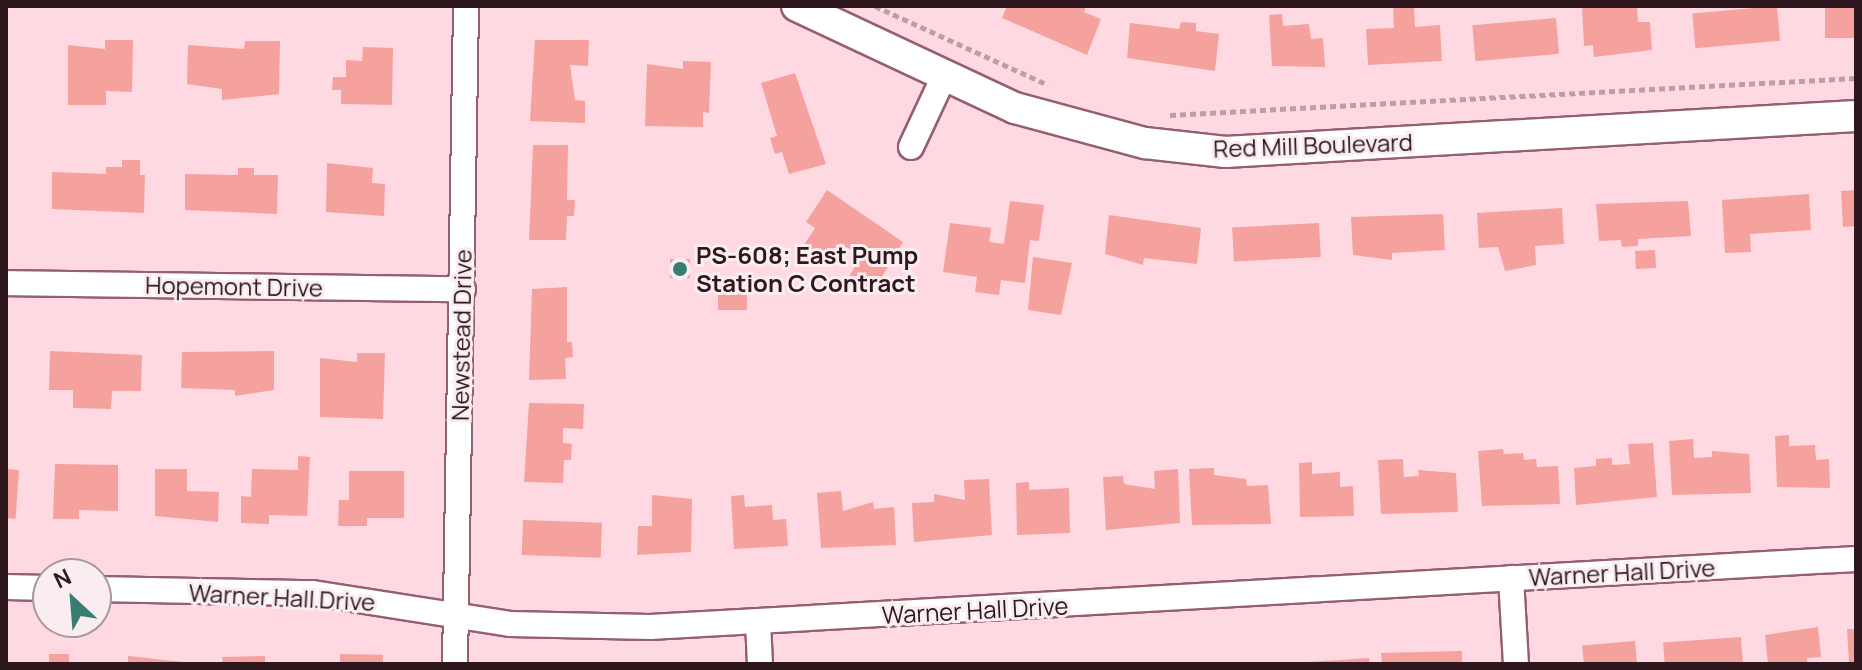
<!DOCTYPE html>
<html>
<head>
<meta charset="utf-8">
<style>
	body { margin:0 }
	#map { position:relative; width:1862px; height:670px; overflow:hidden; background:#fed9e2; font-family:Manrope,sans-serif }
	div>[style] { position:absolute }
	.building>* { inset:0; background:#f5a19e; transform-origin:0 0 }
	.path>* { height:5px; margin-top:-2.5px; transform-origin:0; background:repeating-linear-gradient(90deg,#be9ea6 0 6px,transparent 0 10px) }
	.roads { filter:drop-shadow(2px 0 #955f6e) drop-shadow(-2px 0 #955f6e) drop-shadow(0 2px #955f6e) drop-shadow(0 -2px #955f6e) }
	.minor>* { height:24px; margin:-12px; padding:0 12px; transform-origin:12px; border-radius:12px; background:#fff }
	.tertiary>* { height:30px; margin:-15px; padding:0 15px; transform-origin:15px; border-radius:15px; background:#fff }
	.dots>* { width:22px; height:22px; translate:-50% -50%; box-sizing:border-box; border:4px solid #faedf0; border-radius:50% }
	span { translate:-50% -50%; white-space:nowrap; text-align:center; line-height:1.15; -webkit-text-stroke:6px #faedf0; paint-order:stroke }
	.street-label { font-size:24px; color:#2e181e }
	.poi-label { font-size:24px; color:#2e181e; font-weight:700 }
	.left { translate:0 -50%; text-align:left }
	.frame { position:absolute; inset:0; border:8px solid #2e181e; pointer-events:none }
	.north { position:absolute; left:32px; top:558px; width:80px; height:80px; box-sizing:border-box; background:#faedf0; border:2px solid #a8989c; border-radius:50%; rotate:334deg; font-size:22px; font-weight:700; line-height:32px; text-align:center; color:#2e181e }
	.north::after { content:''; display:block; margin:auto; width:28px; height:36px; background:#377d72; clip-path:polygon(50% 0,100% 100%,50% 72%,0 100%) }
</style>
</head>
<body>
<div id="map">
	<div class="building">
		<div style="clip-path:polygon(1007px 6px,1086px 6px,1084px 12px,1101px 19px,1087px 55px,1002px 18px)"></div>
		<div style="clip-path:polygon(1393px 6px,1414px 6px,1415px 27px,1440px 25px,1442px 61px,1368px 65px,1366px 29px,1394px 28px)"></div>
		<div style="clip-path:polygon(1582px 6px,1637px 7px,1638px 22px,1650px 22px,1652px 50px,1594px 57px,1593px 45px,1584px 46px)"></div>
		<div style="left:1777px;top:6px;width:35px;height:85px;rotate:85deg"></div>
		<div style="left:1825px;top:6px;width:31px;height:32px"></div>
		<div style="clip-path:polygon(1282px 14px,1283px 26px,1309px 24px,1311px 39px,1323px 38px,1325px 67px,1272px 66px,1269px 15px)"></div>
		<div style="left:1556px;top:18px;width:36px;height:84px;rotate:85deg"></div>
		<div style="clip-path:polygon(1181px 22px,1196px 23px,1196px 31px,1219px 34px,1215px 71px,1127px 58px,1130px 23px,1179px 29px)"></div>
		<div style="clip-path:polygon(105px 40px,133px 40px,132px 92px,106px 91px,106px 105px,68px 105px,68px 45px,105px 49px)"></div>
		<div style="clip-path:polygon(535px 40px,589px 40px,588px 66px,570px 65px,575px 100px,585px 101px,585px 123px,530px 121px)"></div>
		<div style="clip-path:polygon(245px 41px,280px 41px,279px 94px,222px 100px,222px 89px,187px 84px,188px 45px,244px 49px)"></div>
		<div style="clip-path:polygon(363px 47px,393px 48px,392px 105px,341px 104px,341px 90px,332px 90px,333px 77px,346px 77px,346px 60px,362px 61px)"></div>
		<div style="clip-path:polygon(683px 61px,711px 62px,709px 113px,703px 112px,703px 127px,645px 126px,647px 64px,683px 69px)"></div>
		<div style="clip-path:polygon(795px 73px,826px 164px,789px 174px,782px 152px,775px 154px,770px 138px,777px 136px,761px 83px)"></div>
		<div style="clip-path:polygon(533px 145px,568px 145px,567px 200px,575px 200px,574px 216px,567px 216px,566px 240px,529px 240px)"></div>
		<div style="clip-path:polygon(122px 160px,140px 160px,140px 175px,145px 175px,144px 213px,52px 209px,52px 172px,106px 174px,106px 167px,122px 167px)"></div>
		<div style="clip-path:polygon(327px 163px,373px 168px,372px 183px,385px 184px,384px 216px,326px 212px)"></div>
		<div style="clip-path:polygon(238px 168px,254px 168px,254px 175px,278px 175px,277px 214px,185px 210px,185px 174px,238px 175px)"></div>
		<div style="clip-path:polygon(827px 190px,903px 242px,872px 293px,848px 278px,861px 257px,840px 243px,827px 263px,802px 248px,815px 228px,806px 222px)"></div>
		<div style="clip-path:polygon(1856px 190px,1856px 226px,1843px 227px,1841px 191px)"></div>
		<div style="clip-path:polygon(1809px 194px,1811px 230px,1750px 234px,1751px 252px,1725px 253px,1722px 200px)"></div>
		<div style="clip-path:polygon(1010px 201px,1044px 205px,1039px 241px,1030px 240px,1025px 283px,1001px 280px,999px 295px,975px 292px,977px 277px,943px 272px,950px 223px,991px 228px,989px 242px,1004px 244px)"></div>
		<div style="clip-path:polygon(1688px 201px,1691px 236px,1638px 239px,1638px 246px,1622px 247px,1621px 240px,1599px 241px,1596px 204px)"></div>
		<div style="clip-path:polygon(1562px 208px,1564px 244px,1535px 246px,1536px 265px,1505px 271px,1498px 247px,1479px 248px,1477px 213px)"></div>
		<div style="clip-path:polygon(1443px 214px,1445px 250px,1392px 253px,1392px 260px,1353px 255px,1351px 217px)"></div>
		<div style="clip-path:polygon(1109px 215px,1201px 228px,1197px 264px,1144px 258px,1143px 265px,1105px 254px)"></div>
		<div style="left:1319px;top:223px;width:34px;height:87px;rotate:87deg"></div>
		<div style="left:1655px;top:250px;width:18px;height:20px;rotate:87deg"></div>
		<div style="clip-path:polygon(1033px 257px,1072px 263px,1061px 315px,1028px 310px)"></div>
		<div style="left:690px;top:259px;width:19px;height:20px;rotate:90deg"></div>
		<div style="clip-path:polygon(567px 287px,567px 342px,572px 342px,573px 357px,565px 358px,566px 379px,529px 380px,532px 289px)"></div>
		<div style="left:747px;top:292px;width:18px;height:29px;rotate:90deg"></div>
		<div style="clip-path:polygon(50px 351px,142px 355px,141px 391px,112px 391px,111px 409px,73px 408px,73px 390px,49px 390px)"></div>
		<div style="clip-path:polygon(274px 351px,274px 390px,235px 396px,235px 390px,181px 388px,182px 352px)"></div>
		<div style="clip-path:polygon(357px 353px,385px 353px,383px 419px,320px 417px,320px 358px,357px 362px)"></div>
		<div style="clip-path:polygon(529px 403px,584px 404px,583px 429px,563px 428px,563px 443px,572px 444px,571px 460px,564px 460px,563px 483px,524px 482px)"></div>
		<div style="clip-path:polygon(1789px 435px,1789px 446px,1815px 445px,1816px 460px,1829px 459px,1830px 488px,1777px 487px,1775px 436px)"></div>
		<div style="clip-path:polygon(1693px 439px,1694px 458px,1712px 457px,1712px 451px,1749px 454px,1751px 493px,1672px 495px,1669px 441px)"></div>
		<div style="clip-path:polygon(1653px 443px,1657px 497px,1576px 505px,1574px 468px,1596px 466px,1596px 459px,1612px 458px,1612px 465px,1630px 464px,1628px 444px)"></div>
		<div style="clip-path:polygon(1503px 449px,1504px 454px,1523px 453px,1524px 460px,1536px 459px,1537px 467px,1558px 466px,1560px 504px,1482px 506px,1478px 451px)"></div>
		<div style="clip-path:polygon(298px 456px,310px 457px,307px 516px,269px 515px,269px 524px,241px 523px,241px 496px,251px 497px,252px 469px,298px 470px)"></div>
		<div style="clip-path:polygon(1403px 459px,1404px 477px,1419px 476px,1418px 470px,1456px 473px,1458px 512px,1381px 514px,1378px 460px)"></div>
		<div style="clip-path:polygon(1312px 462px,1312px 474px,1340px 472px,1340px 487px,1353px 486px,1354px 516px,1300px 517px,1299px 463px)"></div>
		<div style="clip-path:polygon(55px 464px,118px 465px,118px 511px,79px 510px,79px 519px,53px 519px)"></div>
		<div style="clip-path:polygon(1214px 468px,1214px 475px,1246px 479px,1247px 486px,1268px 485px,1271px 524px,1192px 525px,1189px 469px)"></div>
		<div style="left:6px;top:469px;width:13px;height:49px;rotate:4deg"></div>
		<div style="clip-path:polygon(155px 469px,187px 469px,187px 491px,219px 492px,218px 522px,155px 516px)"></div>
		<div style="clip-path:polygon(1178px 469px,1180px 523px,1106px 530px,1103px 477px,1123px 476px,1124px 484px,1155px 489px,1154px 471px)"></div>
		<div style="clip-path:polygon(349px 471px,404px 471px,404px 518px,367px 518px,367px 526px,338px 526px,339px 500px,349px 500px)"></div>
		<div style="clip-path:polygon(989px 479px,992px 535px,914px 542px,912px 503px,934px 502px,934px 494px,965px 500px,964px 480px)"></div>
		<div style="clip-path:polygon(1029px 482px,1029px 490px,1069px 488px,1070px 533px,1017px 535px,1016px 483px)"></div>
		<div style="clip-path:polygon(841px 491px,843px 511px,873px 502px,874px 509px,894px 507px,896px 545px,821px 548px,817px 493px)"></div>
		<div style="clip-path:polygon(652px 495px,692px 499px,691px 552px,637px 555px,638px 526px,652px 526px)"></div>
		<div style="clip-path:polygon(744px 495px,745px 507px,772px 505px,773px 520px,786px 519px,788px 546px,734px 549px,731px 496px)"></div>
		<div style="left:523px;top:520px;width:79px;height:35px;rotate:2deg"></div>
		<div style="clip-path:polygon(1818px 627px,1821px 657px,1807px 658px,1808px 664px,1768px 664px,1765px 635px)"></div>
		<div style="clip-path:polygon(1847px 629px,1856px 629px,1856px 664px,1849px 664px)"></div>
		<div style="left:1741px;top:637px;width:27px;height:78px;rotate:86deg"></div>
		<div style="left:1635px;top:641px;width:23px;height:53px;rotate:85deg"></div>
		<div style="clip-path:polygon(1462px 651px,1462px 664px,1382px 664px,1381px 653px)"></div>
		<div style="left:49px;top:654px;width:20px;height:10px"></div>
		<div style="left:340px;top:654px;width:43px;height:10px;rotate:1deg"></div>
		<div style="clip-path:polygon(128px 656px,184px 662px,184px 664px,128px 664px)"></div>
		<div style="clip-path:polygon(265px 656px,265px 664px,223px 664px,222px 657px)"></div>
		<div style="clip-path:polygon(1369px 658px,1370px 664px,1307px 664px,1307px 662px)"></div>
	</div>
	<div class="path">
		<div style="left:875px;top:6px;width:190px;rotate:24.5deg"></div>
		<div style="left:1170px;top:115px;width:687px;rotate:-3.09deg"></div>
	</div>
	<div class="roads">
		<div class="minor">
			<div style="left:911px;top:147px;width:81px;rotate:-65deg"></div>
			<div style="left:6px;top:283px;width:457px;rotate:0.8deg"></div>
			<div style="left:1511px;top:578px;width:86px;rotate:86.7deg"></div>
			<div style="left:6px;top:587px;width:42px;rotate:1.4deg"></div>
			<div style="left:96px;top:589px;width:217px;rotate:1.1deg"></div>
			<div style="left:313px;top:593px;width:199px;rotate:8.9deg"></div>
			<div style="left:510px;top:624px;width:140px;rotate:1.2deg"></div>
			<div style="left:650px;top:627px;width:1208px;rotate:-3.23deg"></div>
			<div style="left:758px;top:622px;width:42px;rotate:87.3deg"></div>
			<div style="left:455px;top:664px;width:658px;rotate:-89.04deg"></div>
		</div>
		<div class="tertiary">
			<div style="left:797px;top:6px;width:241px;rotate:25.1deg"></div>
			<div style="left:1015px;top:108px;width:135px;rotate:15.1deg"></div>
			<div style="left:1145px;top:143px;width:81px;rotate:6.4deg"></div>
			<div style="left:1225px;top:152px;width:632px;rotate:-3.27deg"></div>
		</div>
	</div>
	<div class="dots">
		<div style="left:680px;top:269px;background:#377d72"></div>
	</div>
	<div class="street-label">
		<span style="left:1313px;top:145px;rotate:-2deg">Red Mill Boulevard</span>
		<span style="left:234px;top:286px;rotate:1deg">Hopemont Drive</span>
		<span style="left:461px;top:335px;rotate:-89deg">Newstead Drive</span>
		<span style="left:1622px;top:572px;rotate:-3deg">Warner Hall Drive</span>
		<span style="left:282px;top:597px;rotate:3deg">Warner Hall Drive</span>
		<span style="left:975px;top:610px;rotate:-3deg">Warner Hall Drive</span>
	</div>
	<div class="poi-label">
		<span class="left" style="left:696px;top:269px">PS-608; East Pump<br>Station C Contract</span>
	</div>
	<div class="frame"></div>
	<div class="north">N</div>
</div>
</body>
</html>
